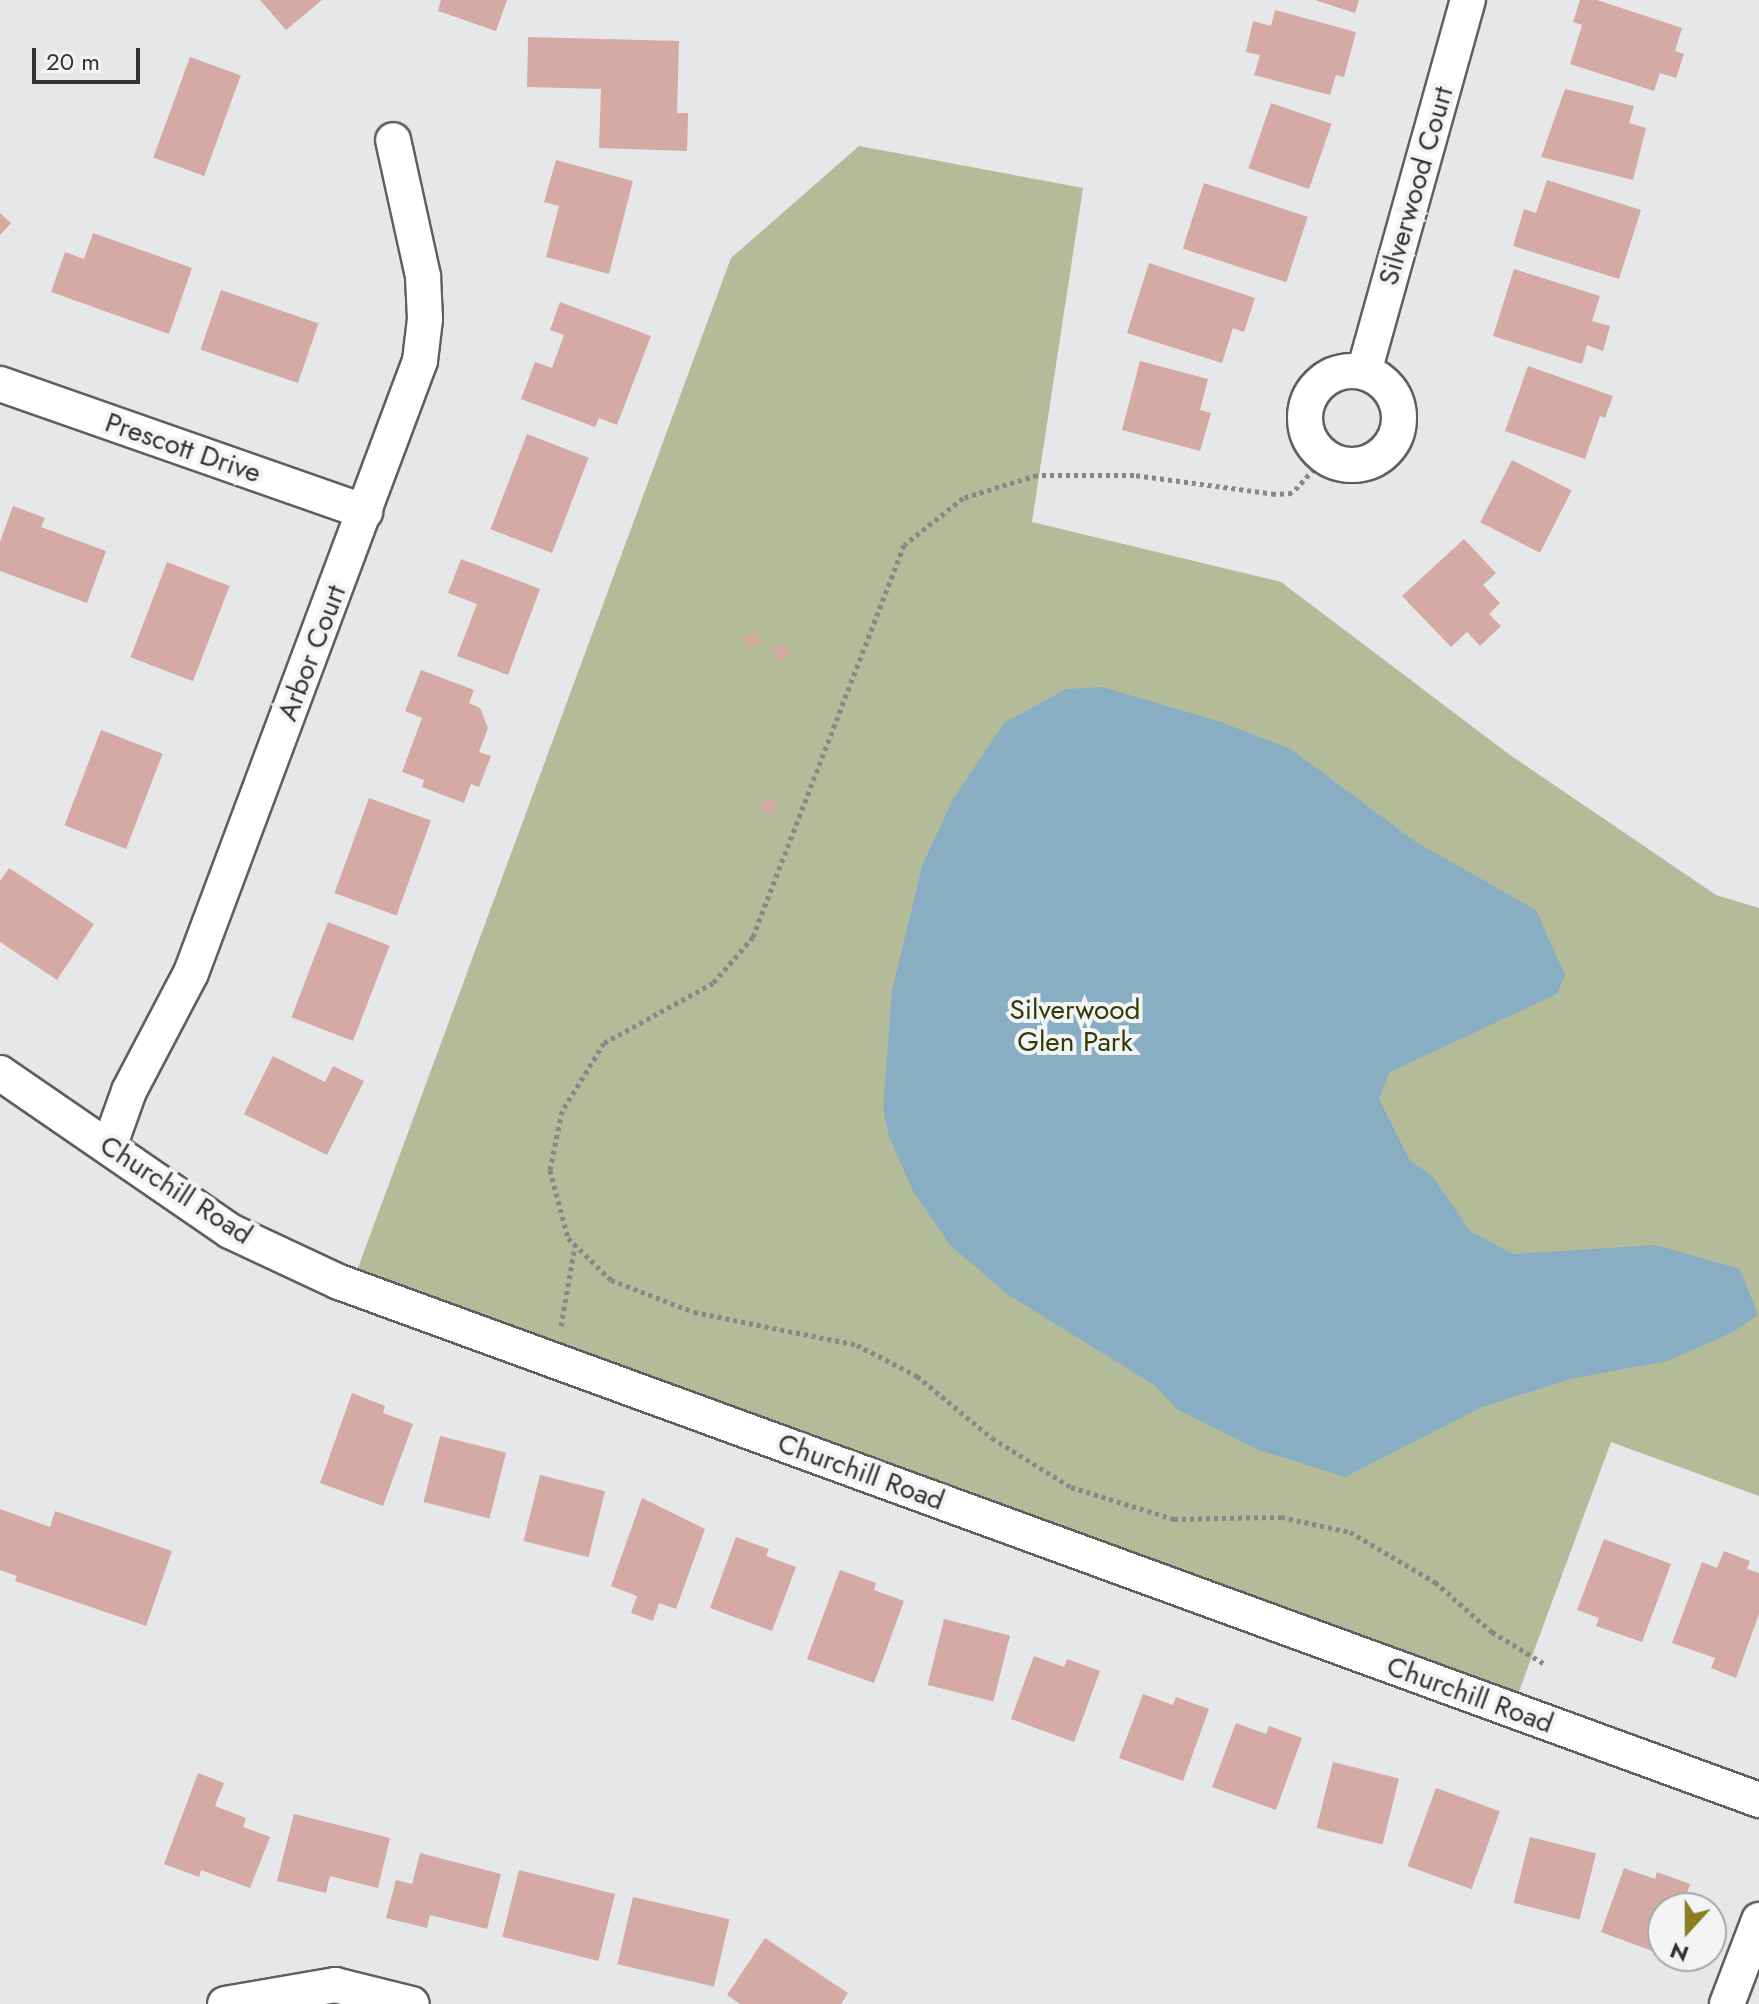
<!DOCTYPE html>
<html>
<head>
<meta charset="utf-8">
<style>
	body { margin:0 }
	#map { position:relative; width:1759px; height:2004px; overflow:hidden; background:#e5e7e9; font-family:Jost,sans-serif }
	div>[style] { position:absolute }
	.green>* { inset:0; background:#b4bb99 }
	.water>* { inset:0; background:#89aec4 }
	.building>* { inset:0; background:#d5aaa5; transform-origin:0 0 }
	.path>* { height:5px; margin-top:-2.5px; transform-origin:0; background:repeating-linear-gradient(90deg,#87888a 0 4px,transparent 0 8px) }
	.roads { filter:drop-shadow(2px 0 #5d5f61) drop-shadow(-2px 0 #5d5f61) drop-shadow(0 2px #5d5f61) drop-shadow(0 -2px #5d5f61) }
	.minor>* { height:34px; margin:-17px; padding:0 17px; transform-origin:17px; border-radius:17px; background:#fff }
	.minor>.ring { margin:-17px; padding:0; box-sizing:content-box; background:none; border:34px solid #fff; border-radius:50% }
	span { translate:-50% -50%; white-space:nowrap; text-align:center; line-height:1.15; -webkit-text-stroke:8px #f2f4f6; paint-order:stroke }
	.street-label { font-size:28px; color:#333435 }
	.park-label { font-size:28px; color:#353c00 }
	.north { position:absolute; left:1647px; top:1892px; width:80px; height:80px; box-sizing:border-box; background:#f2f4f6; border:2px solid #a6a7a9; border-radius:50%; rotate:201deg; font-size:22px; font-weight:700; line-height:32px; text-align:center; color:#333435 }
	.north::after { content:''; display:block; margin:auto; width:28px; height:36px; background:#8b7d23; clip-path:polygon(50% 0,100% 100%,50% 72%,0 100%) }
	.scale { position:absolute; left:32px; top:48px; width:108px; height:36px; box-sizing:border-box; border:4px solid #333435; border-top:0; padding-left:10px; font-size:24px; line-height:28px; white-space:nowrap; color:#333435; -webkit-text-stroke:6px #f2f4f6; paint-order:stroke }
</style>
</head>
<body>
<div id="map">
	<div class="green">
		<div style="clip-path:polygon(859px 146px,1083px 188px,1032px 522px,1281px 582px,1510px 755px,1716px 895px,1759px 908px,1759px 1496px,1611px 1442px,1517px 1697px,355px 1276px,731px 258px)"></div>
	</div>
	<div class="water">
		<div style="clip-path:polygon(1102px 687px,1218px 721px,1291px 749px,1416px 842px,1536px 910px,1565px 975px,1557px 994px,1390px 1072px,1379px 1099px,1409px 1159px,1433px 1177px,1470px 1231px,1513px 1254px,1656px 1245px,1740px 1269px,1758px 1315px,1733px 1332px,1667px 1361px,1570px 1379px,1482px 1407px,1345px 1477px,1256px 1449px,1178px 1410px,1154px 1385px,1007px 1294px,950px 1245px,913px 1191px,889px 1137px,883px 1108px,892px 991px,922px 866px,952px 801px,1004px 723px,1066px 689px)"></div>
	</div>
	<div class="building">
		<div style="clip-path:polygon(260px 0,322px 0,286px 30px)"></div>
		<div style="clip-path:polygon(441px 0,507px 0,496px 31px,438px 11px)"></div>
		<div style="clip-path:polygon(1315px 0,1359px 0,1355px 13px)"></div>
		<div style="clip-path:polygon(1580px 0,1597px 0,1682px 28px,1675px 51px,1684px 54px,1676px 78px,1660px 73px,1654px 91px,1570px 64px,1582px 25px,1573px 22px)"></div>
		<div style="clip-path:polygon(1275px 10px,1356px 32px,1344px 77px,1336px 75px,1330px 95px,1254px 75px,1260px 55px,1246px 52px,1253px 21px,1271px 26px)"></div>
		<div style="clip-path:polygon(528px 37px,679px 41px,677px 113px,688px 113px,687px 151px,599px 148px,601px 89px,527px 87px)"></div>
		<div style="left:190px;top:57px;width:54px;height:107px;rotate:20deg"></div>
		<div style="clip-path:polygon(1565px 89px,1634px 106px,1629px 123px,1646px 128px,1633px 180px,1541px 157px)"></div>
		<div style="left:1271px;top:103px;width:64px;height:69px;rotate:19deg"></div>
		<div style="clip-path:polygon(556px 160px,633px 181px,609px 274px,546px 257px,559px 206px,544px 202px)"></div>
		<div style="clip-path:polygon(1547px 180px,1641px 210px,1619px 279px,1513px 246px,1524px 209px,1536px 213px)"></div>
		<div style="left:1204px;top:183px;width:109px;height:69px;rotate:18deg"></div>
		<div style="clip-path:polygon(0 213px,11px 223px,0 235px)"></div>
		<div style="clip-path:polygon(93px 233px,192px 268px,169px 334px,51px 292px,65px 252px,84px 259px)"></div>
		<div style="clip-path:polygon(1149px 263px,1255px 298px,1244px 332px,1233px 328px,1222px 363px,1127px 333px)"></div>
		<div style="clip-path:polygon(1514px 269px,1600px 296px,1592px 321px,1610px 326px,1603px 351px,1587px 345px,1582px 364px,1493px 336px)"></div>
		<div style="left:221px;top:290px;width:103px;height:63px;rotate:19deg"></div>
		<div style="clip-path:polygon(560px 302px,651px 336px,617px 425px,599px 418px,595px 427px,521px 399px,535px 362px,552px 368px,564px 335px,550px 330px)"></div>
		<div style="clip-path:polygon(1140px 361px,1208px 379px,1200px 410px,1211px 413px,1200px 451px,1122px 430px)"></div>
		<div style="clip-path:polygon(1528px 366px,1613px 396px,1605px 418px,1600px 416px,1585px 459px,1505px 431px)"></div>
		<div style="left:527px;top:434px;width:66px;height:102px;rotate:21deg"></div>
		<div style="left:1512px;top:460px;width:67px;height:70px;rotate:27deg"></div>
		<div style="clip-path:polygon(13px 506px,45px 518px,41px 527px,106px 551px,87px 603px,0 571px,0 542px)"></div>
		<div style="clip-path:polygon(1464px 539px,1496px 573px,1483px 585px,1500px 603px,1489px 614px,1501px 626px,1480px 646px,1467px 632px,1451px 647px,1402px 596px)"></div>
		<div style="clip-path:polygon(461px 559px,540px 589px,508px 675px,457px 656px,477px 604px,448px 593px)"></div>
		<div style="left:167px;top:562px;width:67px;height:102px;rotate:21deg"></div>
		<div style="left:756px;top:631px;width:13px;height:14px;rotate:67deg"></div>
		<div style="left:786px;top:644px;width:13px;height:14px;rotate:72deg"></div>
		<div style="clip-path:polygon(421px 670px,474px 690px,469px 703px,480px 708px,488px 728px,479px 752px,491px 756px,479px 787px,471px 784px,464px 803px,422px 787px,424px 780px,402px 772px,422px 718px,405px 711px)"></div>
		<div style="left:101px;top:730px;width:66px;height:102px;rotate:21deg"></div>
		<div style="left:765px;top:797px;width:13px;height:13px;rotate:23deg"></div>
		<div style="left:369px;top:798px;width:66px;height:101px;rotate:20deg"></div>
		<div style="clip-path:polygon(9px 868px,94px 924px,57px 980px,0 942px,0 881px)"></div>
		<div style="left:328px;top:922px;width:66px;height:102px;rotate:21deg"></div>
		<div style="clip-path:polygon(273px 1056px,325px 1082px,333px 1066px,364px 1081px,327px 1155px,244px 1114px)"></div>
		<div style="clip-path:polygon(352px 1393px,385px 1406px,383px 1413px,413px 1424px,383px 1506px,320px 1483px)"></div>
		<div style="left:440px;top:1436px;width:68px;height:68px;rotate:14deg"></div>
		<div style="left:540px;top:1475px;width:67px;height:68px;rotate:14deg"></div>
		<div style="clip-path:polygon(642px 1498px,705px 1529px,676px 1609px,659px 1603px,653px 1621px,631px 1613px,637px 1596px,611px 1586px)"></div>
		<div style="clip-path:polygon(0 1509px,50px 1527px,55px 1511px,172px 1551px,146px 1626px,15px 1581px,17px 1576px,0 1570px)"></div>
		<div style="clip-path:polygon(736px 1537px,769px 1549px,766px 1556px,796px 1567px,772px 1631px,710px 1608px)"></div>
		<div style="clip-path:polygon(1604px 1539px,1671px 1564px,1642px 1642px,1596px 1626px,1599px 1618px,1577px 1610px)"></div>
		<div style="clip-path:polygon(1724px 1551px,1750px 1561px,1747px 1569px,1759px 1573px,1759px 1614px,1736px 1678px,1711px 1668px,1715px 1658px,1672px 1643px,1702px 1562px,1717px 1568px)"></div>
		<div style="clip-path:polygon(840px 1570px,876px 1583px,874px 1590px,904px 1601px,874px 1683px,807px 1659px)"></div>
		<div style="left:944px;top:1619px;width:68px;height:68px;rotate:14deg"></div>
		<div style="clip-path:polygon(1034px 1656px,1064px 1667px,1067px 1659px,1100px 1671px,1074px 1742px,1011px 1719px)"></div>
		<div style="clip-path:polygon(1143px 1694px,1173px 1705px,1176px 1697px,1209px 1709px,1183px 1781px,1119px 1758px)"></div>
		<div style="clip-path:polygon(1236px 1723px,1266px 1734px,1269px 1726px,1302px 1738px,1276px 1810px,1212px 1787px)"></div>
		<div style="left:1333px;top:1762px;width:68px;height:68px;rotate:14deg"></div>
		<div style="clip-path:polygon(198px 1773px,224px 1783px,215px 1806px,246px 1818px,243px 1827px,270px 1837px,250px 1888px,201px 1870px,199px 1877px,164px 1864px)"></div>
		<div style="left:1436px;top:1788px;width:68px;height:83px;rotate:20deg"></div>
		<div style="clip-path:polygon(294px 1814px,390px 1838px,378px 1888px,330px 1876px,326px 1893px,277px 1881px)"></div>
		<div style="left:1530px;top:1837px;width:68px;height:68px;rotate:14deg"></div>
		<div style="clip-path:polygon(420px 1853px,501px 1874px,487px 1929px,430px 1915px,427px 1928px,386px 1918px,396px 1880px,412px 1884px)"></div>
		<div style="clip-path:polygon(1624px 1868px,1655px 1879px,1657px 1872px,1690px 1884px,1682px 1908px,1663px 1908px,1663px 1955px,1601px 1932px)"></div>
		<div style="left:519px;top:1870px;width:99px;height:69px;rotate:14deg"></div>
		<div style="left:633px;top:1897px;width:99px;height:69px;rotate:13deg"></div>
		<div style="clip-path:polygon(765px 1938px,848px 1993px,841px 2004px,740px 2004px,727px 1995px)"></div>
	</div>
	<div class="path">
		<div style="left:1325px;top:457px;width:49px;rotate:132.5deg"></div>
		<div style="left:1292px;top:493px;width:17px;rotate:177deg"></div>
		<div style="left:1275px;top:494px;width:142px;rotate:-172.3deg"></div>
		<div style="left:1134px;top:475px;width:97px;rotate:180deg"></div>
		<div style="left:1037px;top:475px;width:77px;rotate:162.7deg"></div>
		<div style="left:963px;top:498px;width:75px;rotate:141.5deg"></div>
		<div style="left:904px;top:545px;width:420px;rotate:111.1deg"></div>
		<div style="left:753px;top:937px;width:61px;rotate:131deg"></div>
		<div style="left:713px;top:983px;width:124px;rotate:151.2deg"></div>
		<div style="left:604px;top:1043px;width:80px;rotate:121.7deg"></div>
		<div style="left:562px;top:1111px;width:60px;rotate:101.5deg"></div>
		<div style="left:550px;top:1170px;width:70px;rotate:75.2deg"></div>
		<div style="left:568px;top:1238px;width:60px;rotate:44.3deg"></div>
		<div style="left:611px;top:1280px;width:89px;rotate:21.1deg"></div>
		<div style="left:694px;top:1312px;width:166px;rotate:11.4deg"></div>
		<div style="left:857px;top:1345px;width:68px;rotate:27.3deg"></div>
		<div style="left:917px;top:1376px;width:97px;rotate:39.6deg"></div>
		<div style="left:992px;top:1438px;width:93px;rotate:31.8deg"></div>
		<div style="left:1071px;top:1487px;width:108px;rotate:17.3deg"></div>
		<div style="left:1174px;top:1519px;width:107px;rotate:-1.1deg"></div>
		<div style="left:1281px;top:1517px;width:71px;rotate:12.3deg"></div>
		<div style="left:1350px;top:1532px;width:99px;rotate:30.5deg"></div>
		<div style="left:1435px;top:1582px;width:76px;rotate:41.3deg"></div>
		<div style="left:1492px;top:1632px;width:60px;rotate:31.3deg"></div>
		<div style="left:561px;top:1326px;width:81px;rotate:-80.1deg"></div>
	</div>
	<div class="roads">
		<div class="minor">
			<div class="ring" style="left:1305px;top:371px;width:60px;height:60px"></div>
			<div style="left:1364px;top:372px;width:386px;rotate:-74.4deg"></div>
			<div style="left:0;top:384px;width:387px;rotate:19.3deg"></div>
			<div style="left:0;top:1073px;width:279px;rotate:34.5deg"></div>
			<div style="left:230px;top:1231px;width:120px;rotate:25.1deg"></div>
			<div style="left:339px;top:1282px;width:1512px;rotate:20.04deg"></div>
			<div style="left:109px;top:1147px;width:59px;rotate:-70.3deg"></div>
			<div style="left:129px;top:1091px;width:133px;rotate:-62.3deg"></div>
			<div style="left:191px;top:973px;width:653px;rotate:-69.49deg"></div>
			<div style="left:420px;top:361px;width:42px;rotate:-83.2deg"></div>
			<div style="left:425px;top:319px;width:43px;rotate:-92.7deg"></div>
			<div style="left:423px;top:276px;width:139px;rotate:-102.4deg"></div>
			<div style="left:225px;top:2004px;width:112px;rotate:-9.8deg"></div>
			<div style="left:335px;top:1985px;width:79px;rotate:13.9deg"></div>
			<div style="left:1727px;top:2004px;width:90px;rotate:-69.1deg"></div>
		</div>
	</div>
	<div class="street-label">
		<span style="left:1416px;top:186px;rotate:-74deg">Silverwood Court</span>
		<span style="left:183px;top:448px;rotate:19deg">Prescott Drive</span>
		<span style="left:312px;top:653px;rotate:-69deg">Arbor Court</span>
		<span style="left:176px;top:1190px;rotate:33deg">Churchill Road</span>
		<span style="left:861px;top:1472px;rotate:20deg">Churchill Road</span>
		<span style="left:1470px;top:1695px;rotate:20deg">Churchill Road</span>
	</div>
	<div class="park-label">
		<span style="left:1075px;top:1026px">Silverwood<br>Glen Park</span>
	</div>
	<div class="north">N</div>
	<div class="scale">20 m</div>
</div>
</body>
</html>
